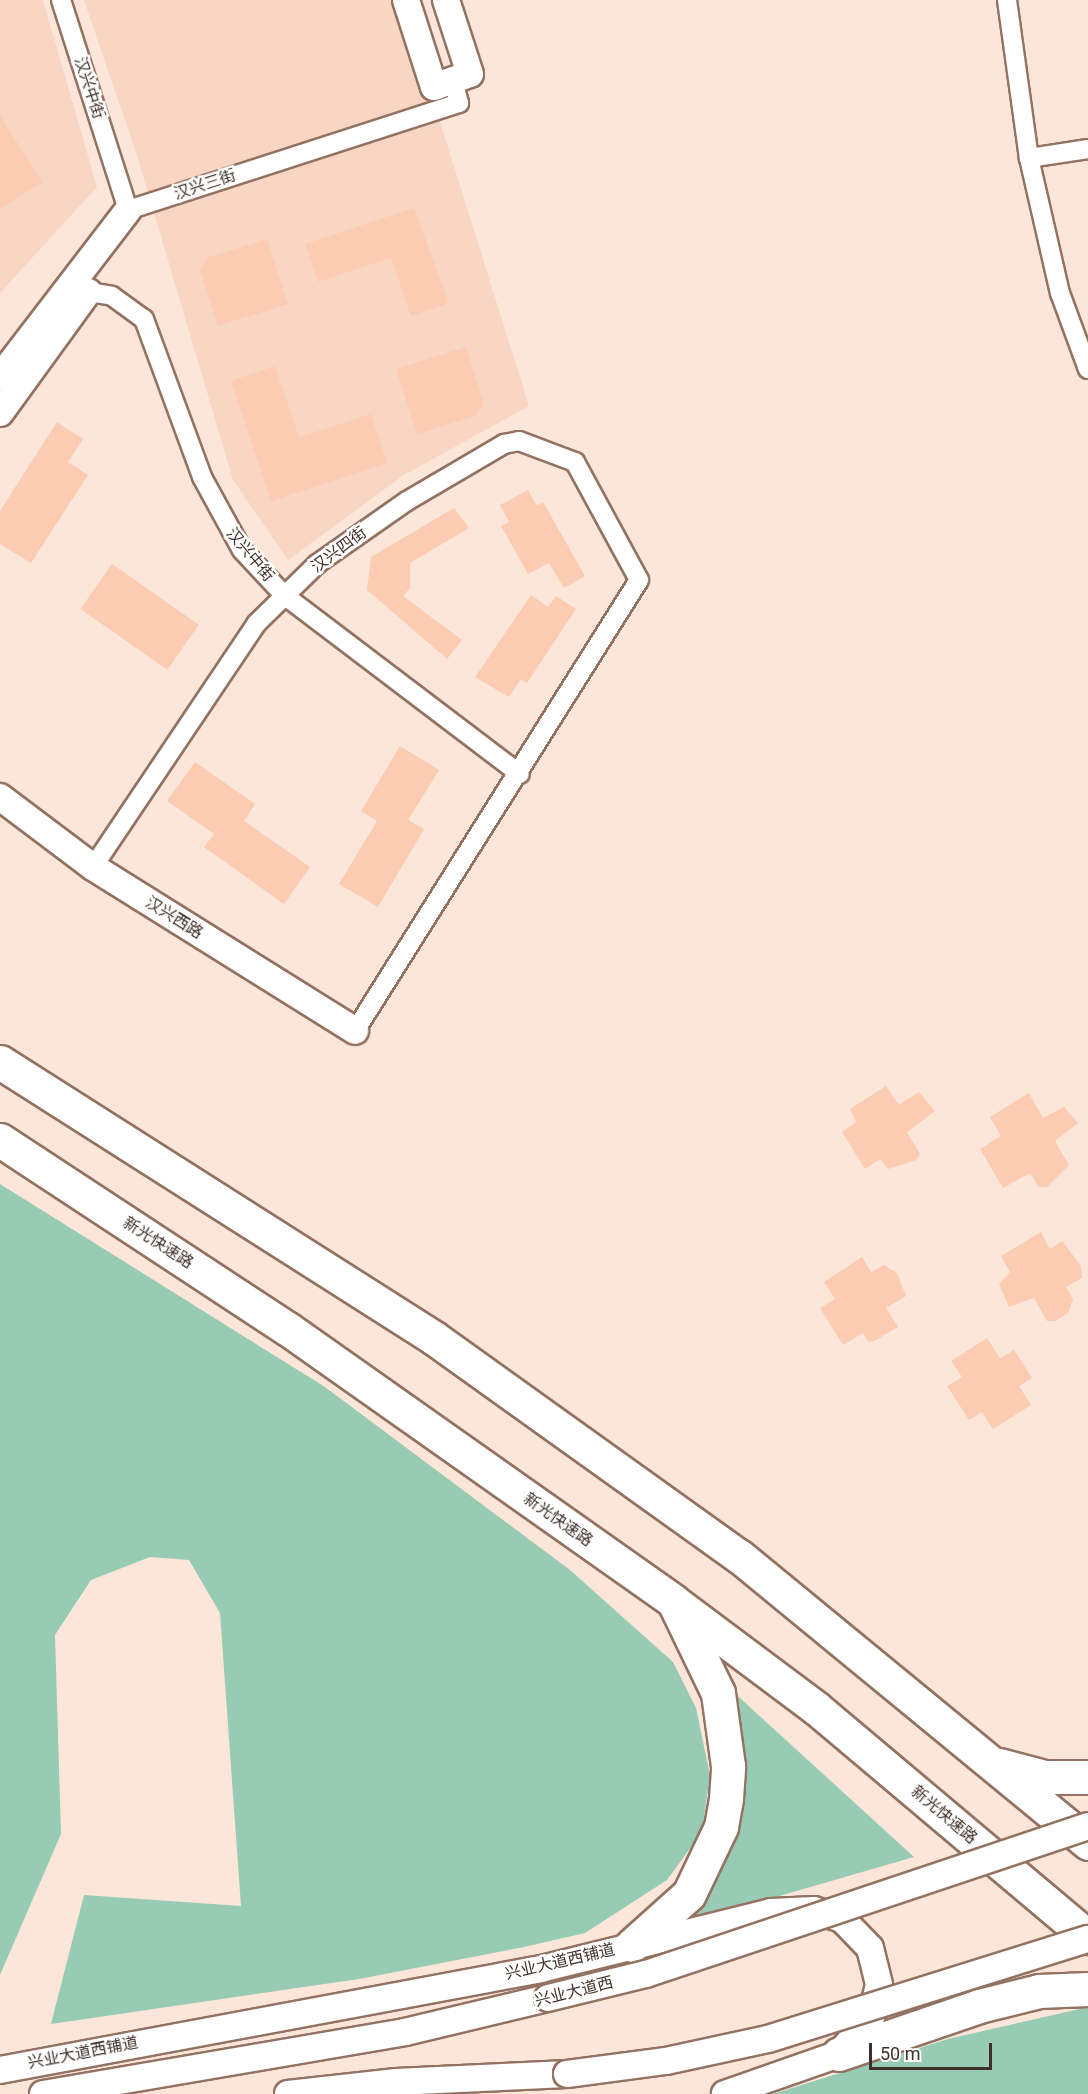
<!DOCTYPE html>
<html>
<head>
<meta charset="utf-8">
<style>
	body { margin:0 }
	#map { position:relative; width:1088px; height:2094px; overflow:hidden; background:#fce6da; font-family:Roboto,"Noto Sans SC",sans-serif }
	div>[style] { position:absolute }
	.built>* { inset:0; background:#f9d6c4 }
	.green>* { inset:0; background:#97cbb3 }
	.building>* { inset:0; background:#fbcbb2; transform-origin:0 0 }
	.roads { filter:drop-shadow(2px 0 #937261) drop-shadow(-2px 0 #937261) drop-shadow(0 2px #937261) drop-shadow(0 -2px #937261) }
	.street>* { height:18px; margin:-9px; padding:0 9px; transform-origin:9px; border-radius:9px; background:#fff }
	.secondary>* { height:26px; margin:-13px; padding:0 13px; transform-origin:13px; border-radius:13px; background:#fff }
	.highway>* { height:33px; margin:-16.5px; padding:0 16.5px; transform-origin:16.5px; border-radius:16.5px; background:#fff }
	.bridges { filter:drop-shadow(2px 0 #937261) drop-shadow(-2px 0 #937261) drop-shadow(0 2px #937261) drop-shadow(0 -2px #937261) }
	.secondary-bridge>* { height:26px; margin:-13px; padding:0 13px; transform-origin:13px; border-radius:13px; background:#fff }
	span { translate:-50% -50%; white-space:nowrap; text-align:center; line-height:1.15; -webkit-text-stroke:5px #fff; paint-order:stroke }
	.street-label { font-size:16px; color:#3e3028 }
	.scale { position:absolute; left:869px; top:2043px; width:123px; height:27px; box-sizing:border-box; border:3px solid #3e3028; border-top:0; padding-left:8px; font-size:18px; line-height:21px; white-space:nowrap; color:#3e3028; -webkit-text-stroke:4px #fff; paint-order:stroke }
</style>
</head>
<body>
<div id="map">
	<div class="built">
		<div style="clip-path:polygon(0 0,43px 0,97px 187px,0 293px)"></div>
		<div style="clip-path:polygon(84px 0,402px 0,529px 406px,404px 475px,288px 560px,233px 480px,138px 159px)"></div>
	</div>
	<div class="green">
		<div style="clip-path:polygon(0 1184px,325px 1387px,570px 1570px,673px 1662px,696px 1708px,710px 1775px,702px 1832px,667px 1880px,585px 1933px,524px 1947px,359px 1979px,51px 2024px,84px 1895px,241px 1906px,220px 1613px,189px 1560px,150px 1557px,91px 1580px,55px 1635px,61px 1834px,0 1975px)"></div>
		<div style="clip-path:polygon(729px 1688px,914px 1857px,676px 1926px,716px 1881px,734px 1830px)"></div>
		<div style="clip-path:polygon(1088px 2007px,1088px 2094px,773px 2094px,948px 2039px)"></div>
	</div>
	<div class="building">
		<div style="clip-path:polygon(0 116px,43px 182px,0 209px)"></div>
		<div style="clip-path:polygon(414px 208px,449px 303px,411px 316px,391px 258px,318px 282px,305px 244px)"></div>
		<div style="clip-path:polygon(267px 239px,288px 304px,218px 326px,200px 270px,209px 257px)"></div>
		<div style="clip-path:polygon(466px 347px,484px 404px,475px 416px,417px 434px,396px 369px)"></div>
		<div style="clip-path:polygon(275px 366px,299px 437px,371px 414px,387px 463px,271px 501px,231px 381px)"></div>
		<div style="clip-path:polygon(57px 422px,83px 439px,68px 462px,88px 475px,31px 563px,0 544px,0 511px)"></div>
		<div style="clip-path:polygon(528px 490px,537px 506px,543px 502px,585px 576px,564px 588px,549px 563px,528px 574px,501px 526px,509px 522px,500px 505px)"></div>
		<div style="clip-path:polygon(454px 508px,469px 528px,410px 563px,410px 588px,403px 596px,462px 640px,447px 659px,367px 590px,371px 557px)"></div>
		<div style="left:112px;top:564px;width:106px;height:55px;rotate:35deg"></div>
		<div style="clip-path:polygon(531px 595px,548px 607px,556px 596px,576px 609px,527px 683px,521px 679px,509px 697px,475px 677px)"></div>
		<div style="clip-path:polygon(400px 746px,439px 770px,408px 820px,424px 829px,378px 907px,339px 884px,377px 821px,361px 811px)"></div>
		<div style="clip-path:polygon(195px 762px,255px 804px,244px 821px,310px 867px,284px 904px,204px 847px,214px 834px,167px 801px)"></div>
		<div style="clip-path:polygon(886px 1086px,899px 1105px,919px 1092px,935px 1111px,907px 1132px,920px 1154px,916px 1160px,888px 1169px,880px 1159px,865px 1169px,842px 1132px,856px 1122px,850px 1109px)"></div>
		<div style="clip-path:polygon(1029px 1093px,1043px 1118px,1064px 1107px,1078px 1123px,1055px 1141px,1069px 1165px,1047px 1187px,1039px 1187px,1030px 1173px,1003px 1188px,980px 1149px,1001px 1136px,990px 1117px)"></div>
		<div style="clip-path:polygon(1041px 1232px,1050px 1249px,1062px 1241px,1081px 1266px,1082px 1278px,1066px 1287px,1073px 1299px,1068px 1313px,1055px 1321px,1047px 1321px,1034px 1298px,1009px 1307px,999px 1284px,1010px 1272px,1001px 1256px)"></div>
		<div style="clip-path:polygon(862px 1257px,871px 1272px,884px 1265px,897px 1273px,906px 1296px,886px 1308px,898px 1327px,874px 1341px,868px 1342px,863px 1333px,843px 1345px,820px 1308px,835px 1299px,824px 1282px)"></div>
		<div style="clip-path:polygon(987px 1338px,1000px 1358px,1014px 1350px,1032px 1378px,1019px 1386px,1031px 1405px,993px 1429px,982px 1412px,969px 1420px,947px 1386px,962px 1377px,951px 1361px)"></div>
	</div>
	<div class="roads">
		<div class="street">
			<div style="left:61px;top:0;width:220px;rotate:72.3deg"></div>
			<div style="left:128px;top:210px;width:348px;rotate:-17.9deg"></div>
			<div style="left:459px;top:103px;width:24px;rotate:-105deg"></div>
			<div style="left:1007px;top:0;width:160px;rotate:82.1deg"></div>
			<div style="left:1088px;top:149px;width:60px;rotate:171.3deg"></div>
			<div style="left:1029px;top:158px;width:139px;rotate:77.1deg"></div>
			<div style="left:1060px;top:293px;width:81px;rotate:69.8deg"></div>
			<div style="left:76px;top:290px;width:36px;rotate:9deg"></div>
			<div style="left:112px;top:296px;width:39px;rotate:36deg"></div>
			<div style="left:144px;top:319px;width:168px;rotate:69.8deg"></div>
			<div style="left:202px;top:477px;width:83px;rotate:61.3deg"></div>
			<div style="left:242px;top:550px;width:62px;rotate:47deg"></div>
			<div style="left:284px;top:595px;width:296px;rotate:37.2deg"></div>
			<div style="left:93px;top:867px;width:293px;rotate:-56.1deg"></div>
			<div style="left:256px;top:624px;width:86px;rotate:-44.5deg"></div>
			<div style="left:317px;top:564px;width:110px;rotate:-35deg"></div>
			<div style="left:407px;top:501px;width:113px;rotate:-30.4deg"></div>
			<div style="left:504px;top:444px;width:15px;rotate:-11deg"></div>
			<div style="left:519px;top:441px;width:60px;rotate:20.6deg"></div>
			<div style="left:575px;top:462px;width:134px;rotate:61.5deg"></div>
			<div style="left:639px;top:580px;width:533px;rotate:122.2deg"></div>
		</div>
		<div class="secondary">
			<div style="left:406px;top:0;width:91px;rotate:72.2deg"></div>
			<div style="left:434px;top:87px;width:38px;rotate:-20deg"></div>
			<div style="left:470px;top:74px;width:78px;rotate:-108deg"></div>
			<div style="left:0;top:377px;width:210px;rotate:-52.5deg"></div>
			<div style="left:0;top:413px;width:150px;rotate:-54deg"></div>
			<div style="left:0;top:797px;width:116px;rotate:37deg"></div>
			<div style="left:93px;top:867px;width:309px;rotate:32deg"></div>
			<div style="left:0;top:2070px;width:550px;rotate:-10.57deg"></div>
			<div style="left:541px;top:1969px;width:237px;rotate:-13.9deg"></div>
			<div style="left:771px;top:1912px;width:43px;rotate:-2.7deg"></div>
			<div style="left:814px;top:1910px;width:29px;rotate:18deg"></div>
			<div style="left:842px;top:1919px;width:40px;rotate:46deg"></div>
			<div style="left:870px;top:1948px;width:38px;rotate:76deg"></div>
			<div style="left:879px;top:1985px;width:33px;rotate:104deg"></div>
			<div style="left:871px;top:2017px;width:49px;rotate:130.9deg"></div>
			<div style="left:839px;top:2054px;width:121px;rotate:160.7deg"></div>
			<div style="left:43px;top:2094px;width:367px;rotate:-9.7deg"></div>
			<div style="left:405px;top:2032px;width:147px;rotate:-13.4deg"></div>
			<div style="left:288px;top:2094px;width:109px;rotate:-6.3deg"></div>
			<div style="left:396px;top:2082px;width:171px;rotate:-2.7deg"></div>
		</div>
		<div class="highway">
			<div style="left:0;top:1062px;width:514px;rotate:32.45deg"></div>
			<div style="left:434px;top:1338px;width:375px;rotate:35.6deg"></div>
			<div style="left:739px;top:1556px;width:452px;rotate:39.4deg"></div>
			<div style="left:0;top:1140px;width:344px;rotate:33.3deg"></div>
			<div style="left:288px;top:1329px;width:471px;rotate:35.2deg"></div>
			<div style="left:673px;top:1601px;width:179px;rotate:36.8deg"></div>
			<div style="left:816px;top:1708px;width:356px;rotate:40.1deg"></div>
			<div style="left:999px;top:1765px;width:48px;rotate:14.6deg"></div>
			<div style="left:1045px;top:1777px;width:43px"></div>
			<div style="left:632px;top:1945px;width:76px;rotate:-41.8deg"></div>
			<div style="left:689px;top:1894px;width:74px;rotate:-64.5deg"></div>
			<div style="left:721px;top:1827px;width:29px;rotate:-80deg"></div>
			<div style="left:726px;top:1798px;width:32px;rotate:-86deg"></div>
			<div style="left:728px;top:1766px;width:74px;rotate:-97.8deg"></div>
			<div style="left:718px;top:1693px;width:97px;rotate:-115.8deg"></div>
			<div style="left:839px;top:2054px;width:148px;rotate:-18.9deg"></div>
			<div style="left:979px;top:2006px;width:62px;rotate:-14deg"></div>
			<div style="left:1039px;top:1991px;width:49px;rotate:-2.3deg"></div>
		</div>
	</div>
	<div class="bridges">
		<div class="secondary-bridge">
			<div style="left:548px;top:1998px;width:101px;rotate:-13.8deg"></div>
			<div style="left:646px;top:1974px;width:466px;rotate:-18.5deg"></div>
			<div style="left:567px;top:2074px;width:100px;rotate:-7.5deg"></div>
			<div style="left:666px;top:2061px;width:104px;rotate:-12.2deg"></div>
			<div style="left:768px;top:2039px;width:335px;rotate:-17.4deg"></div>
		</div>
	</div>
	<div class="street-label">
		<span style="left:89px;top:88px;rotate:72deg">汉兴中街</span>
		<span style="left:205px;top:185px;rotate:-18deg">汉兴三街</span>
		<span style="left:339px;top:550px;rotate:-37deg">汉兴四街</span>
		<span style="left:250px;top:555px;rotate:50deg">汉兴中街</span>
		<span style="left:174px;top:918px;rotate:32deg">汉兴西路</span>
		<span style="left:158px;top:1243px;rotate:33deg">新光快速路</span>
		<span style="left:558px;top:1520px;rotate:35deg">新光快速路</span>
		<span style="left:944px;top:1815px;rotate:40deg">新光快速路</span>
		<span style="left:560px;top:1962px;rotate:-13deg">兴业大道西铺道</span>
		<span style="left:574px;top:1992px;rotate:-14deg">兴业大道西</span>
		<span style="left:83px;top:2053px;rotate:-11deg">兴业大道西铺道</span>
	</div>
	<div class="scale">50 m</div>
</div>
</body>
</html>
